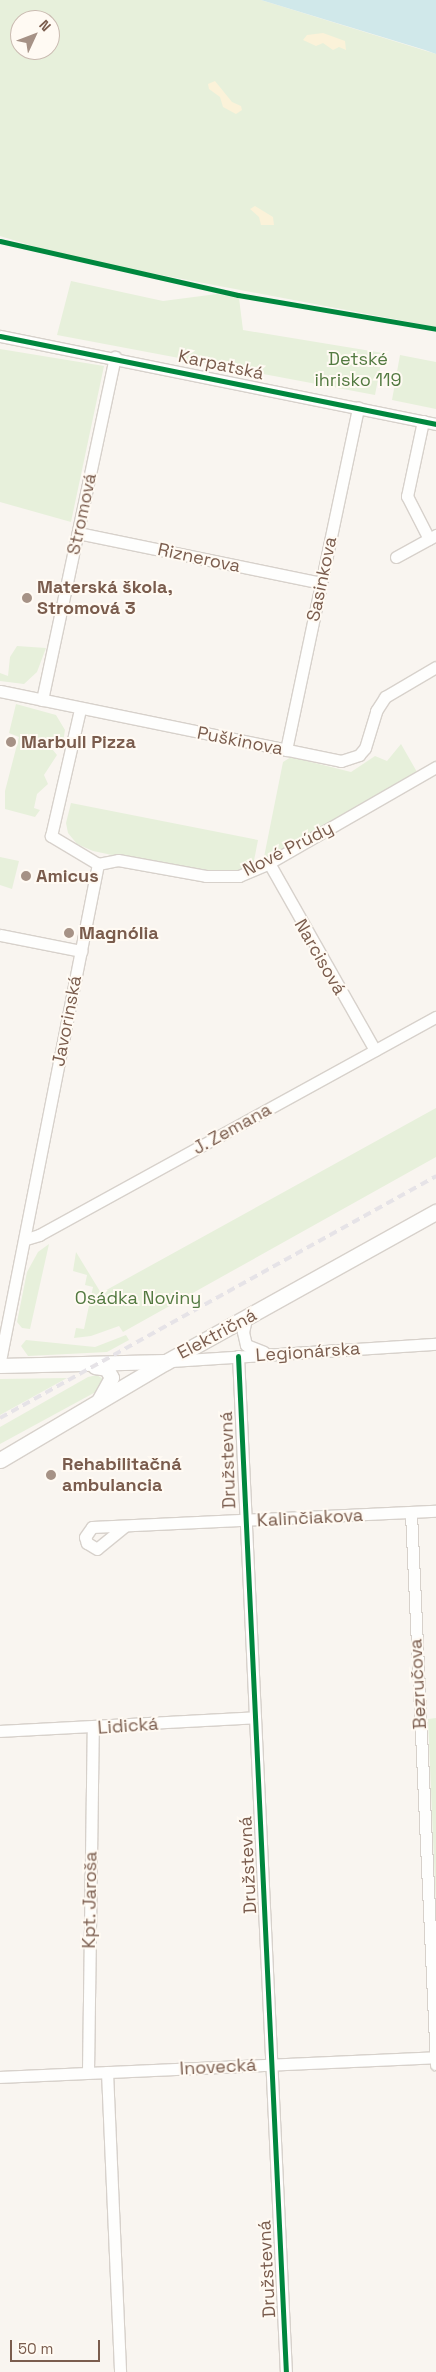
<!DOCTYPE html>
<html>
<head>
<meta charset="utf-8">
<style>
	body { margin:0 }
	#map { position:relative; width:436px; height:2372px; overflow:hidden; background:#f9f5f0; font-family:"Space Grotesk",sans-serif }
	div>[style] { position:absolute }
	.green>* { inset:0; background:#e7f0db }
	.sand>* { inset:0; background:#fbf2d9 }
	.water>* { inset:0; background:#d0e8ea }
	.roads { filter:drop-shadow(1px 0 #d7d1cb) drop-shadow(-1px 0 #d7d1cb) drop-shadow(0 1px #d7d1cb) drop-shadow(0 -1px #d7d1cb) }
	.minor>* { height:11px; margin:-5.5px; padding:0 5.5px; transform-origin:5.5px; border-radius:5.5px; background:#fefefd }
	.tertiary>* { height:14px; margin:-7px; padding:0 7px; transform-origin:7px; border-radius:7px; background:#fefefd }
	.secondary>* { height:15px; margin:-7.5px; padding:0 7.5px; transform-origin:7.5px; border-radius:7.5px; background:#fefefd }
	.rail>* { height:4px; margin-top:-2px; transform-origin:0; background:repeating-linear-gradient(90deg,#e6e3e7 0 8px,transparent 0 13px) }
	.cycleway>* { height:5px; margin:-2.5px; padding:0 2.5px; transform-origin:2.5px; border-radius:2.5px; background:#00873e }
	.dots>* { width:14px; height:14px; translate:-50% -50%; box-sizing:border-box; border:2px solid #fffaf3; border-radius:50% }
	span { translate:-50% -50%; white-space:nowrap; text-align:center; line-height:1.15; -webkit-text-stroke:4px #fffaf3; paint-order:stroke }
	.park-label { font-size:18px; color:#537a41 }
	.street-label { font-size:18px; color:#7a5c4d }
	.poi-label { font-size:18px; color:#7a5c4d; font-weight:700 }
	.left { translate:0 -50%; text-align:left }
	.north { position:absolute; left:10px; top:10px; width:50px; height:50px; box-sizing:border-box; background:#fffaf3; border:1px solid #cabbb1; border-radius:50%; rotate:47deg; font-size:14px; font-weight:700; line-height:20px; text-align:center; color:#7a5c4d }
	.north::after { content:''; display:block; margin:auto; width:18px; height:22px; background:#a69286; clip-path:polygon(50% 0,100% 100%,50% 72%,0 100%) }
	.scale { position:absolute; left:10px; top:2340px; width:90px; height:22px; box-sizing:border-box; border:2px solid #7a5c4d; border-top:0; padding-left:6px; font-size:15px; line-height:18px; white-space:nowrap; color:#7a5c4d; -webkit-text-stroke:4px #fffaf3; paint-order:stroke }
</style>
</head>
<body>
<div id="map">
	<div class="green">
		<div style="clip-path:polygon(evenodd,0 0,261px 0,436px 54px,436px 327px,72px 258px,0 236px,0 0,20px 20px,50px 20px,50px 50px,20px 50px,20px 20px)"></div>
		<div style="clip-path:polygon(71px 281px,163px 301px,217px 294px,239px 298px,243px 330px,383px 353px,375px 395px,57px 335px)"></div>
		<div style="clip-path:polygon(0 349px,104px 366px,71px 522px,0 502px)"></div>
		<div style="clip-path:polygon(400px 355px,436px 362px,436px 409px,392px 400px)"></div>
		<div style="clip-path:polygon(17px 646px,46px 648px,37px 672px,24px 684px,0 681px,0 673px,8px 676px,10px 657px)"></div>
		<div style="clip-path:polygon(16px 704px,56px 715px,65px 730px,63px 742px,49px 738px,48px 744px,57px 755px,44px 775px,48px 784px,37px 794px,34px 808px,40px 810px,35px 817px,5px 809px,5px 791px,19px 737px,9px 733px)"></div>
		<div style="clip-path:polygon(401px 744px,417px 772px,263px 862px,283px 762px,291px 757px,351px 772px,375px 756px,387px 761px)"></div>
		<div style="clip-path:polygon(71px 803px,258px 840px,252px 871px,217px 877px,93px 851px,77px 844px,68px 833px,66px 823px)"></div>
		<div style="clip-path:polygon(0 857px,19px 861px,12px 889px,0 885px)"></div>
		<div style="clip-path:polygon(436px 1108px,436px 1157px,123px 1332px,119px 1326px,91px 1336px,74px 1338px,76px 1328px,84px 1329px,93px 1287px,85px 1285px,87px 1275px,73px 1271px,76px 1252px,101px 1293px)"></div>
		<div style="clip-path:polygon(49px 1244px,30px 1329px,22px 1328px,17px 1322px,27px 1272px,38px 1252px)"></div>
		<div style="clip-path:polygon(126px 1335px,129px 1340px,107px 1352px,28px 1356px,21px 1346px,26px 1340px,95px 1347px)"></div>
		<div style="clip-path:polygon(97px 1375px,106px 1381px,103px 1388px,0 1444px,0 1427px,88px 1377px)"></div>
		<div style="clip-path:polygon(67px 1378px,0 1415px,0 1379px)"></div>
		<div style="clip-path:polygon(436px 1718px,436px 1908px,428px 1719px)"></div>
	</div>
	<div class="sand">
		<div style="clip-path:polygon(323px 33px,345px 41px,346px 50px,339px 47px,333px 50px,323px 43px,316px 46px,303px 40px,307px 35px)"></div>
		<div style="clip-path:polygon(215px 81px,232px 102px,241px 106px,242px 110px,236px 114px,223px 107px,220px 97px,209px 89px,208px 84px)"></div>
		<div style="clip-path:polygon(255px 206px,273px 217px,274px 225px,261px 225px,259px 217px,250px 209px)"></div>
	</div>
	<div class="water">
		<div style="clip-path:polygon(261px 0,436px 0,436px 54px,425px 50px)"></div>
	</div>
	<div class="roads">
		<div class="minor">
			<div style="left:0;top:336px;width:445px;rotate:11.4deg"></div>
			<div style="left:423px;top:421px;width:77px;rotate:102deg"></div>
			<div style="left:407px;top:496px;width:48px;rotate:62.9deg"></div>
			<div style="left:78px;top:533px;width:248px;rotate:11.6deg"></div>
			<div style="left:396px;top:557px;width:46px;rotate:-28.8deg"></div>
			<div style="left:0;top:691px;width:348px;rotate:11.6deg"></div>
			<div style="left:341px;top:761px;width:19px;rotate:-18deg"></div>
			<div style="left:359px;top:755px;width:9px;rotate:-49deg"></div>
			<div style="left:365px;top:748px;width:39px;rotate:-73deg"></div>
			<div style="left:376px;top:711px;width:17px;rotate:-57deg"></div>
			<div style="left:385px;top:697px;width:59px;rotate:-30.5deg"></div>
			<div style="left:42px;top:700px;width:351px;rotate:-78deg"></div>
			<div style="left:286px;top:750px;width:350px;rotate:-78.1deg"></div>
			<div style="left:269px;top:863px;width:215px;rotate:60.5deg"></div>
			<div style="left:98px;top:864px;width:20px;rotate:-11deg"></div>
			<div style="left:118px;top:860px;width:89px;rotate:10.3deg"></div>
			<div style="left:206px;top:876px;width:33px"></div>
			<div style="left:239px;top:876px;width:33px;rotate:-23deg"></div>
			<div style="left:269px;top:863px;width:193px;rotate:-29.9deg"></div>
			<div style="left:0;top:935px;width:83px;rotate:11.2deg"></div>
			<div style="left:26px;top:1239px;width:14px;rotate:-17deg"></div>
			<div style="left:39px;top:1235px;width:453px;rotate:-28.8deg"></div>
			<div style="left:246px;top:1319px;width:13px;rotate:103deg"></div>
			<div style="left:243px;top:1332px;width:13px;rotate:77deg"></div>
			<div style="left:246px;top:1345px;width:19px;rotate:21deg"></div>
			<div style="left:238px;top:1356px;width:1017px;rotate:87.3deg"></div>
			<div style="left:0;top:1361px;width:507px;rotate:-78.85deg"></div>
			<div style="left:98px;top:864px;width:55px;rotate:-149.2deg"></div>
			<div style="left:51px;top:836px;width:130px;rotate:-77.1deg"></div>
			<div style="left:171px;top:1361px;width:266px;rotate:-3.7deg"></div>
			<div style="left:411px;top:1513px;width:552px;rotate:87.4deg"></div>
			<div style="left:125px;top:1526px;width:36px;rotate:141deg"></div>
			<div style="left:97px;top:1549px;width:12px;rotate:-149deg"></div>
			<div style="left:87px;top:1543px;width:6px;rotate:-108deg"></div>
			<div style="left:85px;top:1537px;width:12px;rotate:-55deg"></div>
			<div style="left:92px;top:1527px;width:344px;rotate:-2.7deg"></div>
			<div style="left:0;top:1731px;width:255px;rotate:-3.1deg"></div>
			<div style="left:88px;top:2072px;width:344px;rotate:-89.2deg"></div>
			<div style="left:107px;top:2072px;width:300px;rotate:87.5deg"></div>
			<div style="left:0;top:2077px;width:436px;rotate:-2.6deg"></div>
		</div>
		<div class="tertiary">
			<div style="left:0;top:1366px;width:166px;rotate:-1.4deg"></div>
			<div style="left:95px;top:1367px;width:12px;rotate:9deg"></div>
			<div style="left:107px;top:1369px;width:10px;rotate:61deg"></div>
			<div style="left:112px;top:1378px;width:26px;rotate:119deg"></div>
		</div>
		<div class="secondary">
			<div style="left:0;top:1460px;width:193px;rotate:-30.6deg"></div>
			<div style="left:166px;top:1362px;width:309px;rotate:-29.1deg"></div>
		</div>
	</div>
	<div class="rail">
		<div style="left:0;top:1418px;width:499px;rotate:-29deg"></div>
	</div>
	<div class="cycleway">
		<div style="left:0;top:241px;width:244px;rotate:12.8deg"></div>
		<div style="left:238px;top:295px;width:201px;rotate:9.7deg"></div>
		<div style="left:0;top:336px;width:445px;rotate:11.4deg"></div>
		<div style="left:238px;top:1356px;width:1017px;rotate:87.3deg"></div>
	</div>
	<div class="dots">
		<div style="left:27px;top:598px;background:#a69286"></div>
		<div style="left:11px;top:742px;background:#a69286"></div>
		<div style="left:26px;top:876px;background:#a69286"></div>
		<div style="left:69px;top:933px;background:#a69286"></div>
		<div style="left:51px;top:1475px;background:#a69286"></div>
	</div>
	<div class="park-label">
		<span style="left:358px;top:370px">Detské<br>ihrisko 119</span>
		<span style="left:138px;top:1298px">Osádka Noviny</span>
	</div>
	<div class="street-label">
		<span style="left:221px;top:365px;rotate:12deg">Karpatská</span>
		<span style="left:82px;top:514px;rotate:-78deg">Stromová</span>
		<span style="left:199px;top:558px;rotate:12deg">Riznerova</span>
		<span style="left:322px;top:579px;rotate:-78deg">Sasinkova</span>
		<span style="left:240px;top:741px;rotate:11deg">Puškinova</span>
		<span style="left:288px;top:849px;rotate:-27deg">Nové Prúdy</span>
		<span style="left:320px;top:957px;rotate:60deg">Narcisová</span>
		<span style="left:67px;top:1021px;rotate:-79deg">Javorinská</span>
		<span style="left:232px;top:1129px;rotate:-29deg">J. Zemana</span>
		<span style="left:217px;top:1334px;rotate:-28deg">Električná</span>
		<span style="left:308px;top:1352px;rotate:-4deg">Legionárska</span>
		<span style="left:228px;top:1460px;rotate:-92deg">Družstevná</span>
		<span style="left:310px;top:1518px;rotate:-3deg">Kalinčiakova</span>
		<span style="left:418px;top:1684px;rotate:-93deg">Bezručova</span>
		<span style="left:128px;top:1726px;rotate:-4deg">Lidická</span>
		<span style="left:248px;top:1865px;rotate:-93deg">Družstevná</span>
		<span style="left:90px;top:1900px;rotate:-89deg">Kpt. Jaroša</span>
		<span style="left:218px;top:2067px;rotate:-3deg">Inovecká</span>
		<span style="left:267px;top:2269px;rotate:-93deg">Družstevná</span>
	</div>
	<div class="poi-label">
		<span class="left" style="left:37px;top:598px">Materská škola,<br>Stromová 3</span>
		<span class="left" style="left:21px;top:742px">Marbull Pizza</span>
		<span class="left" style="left:36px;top:876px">Amicus</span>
		<span class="left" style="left:79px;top:933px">Magnólia</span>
		<span class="left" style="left:62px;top:1475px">Rehabilitačná<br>ambulancia</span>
	</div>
	<div class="north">N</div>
	<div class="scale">50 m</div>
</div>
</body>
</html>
